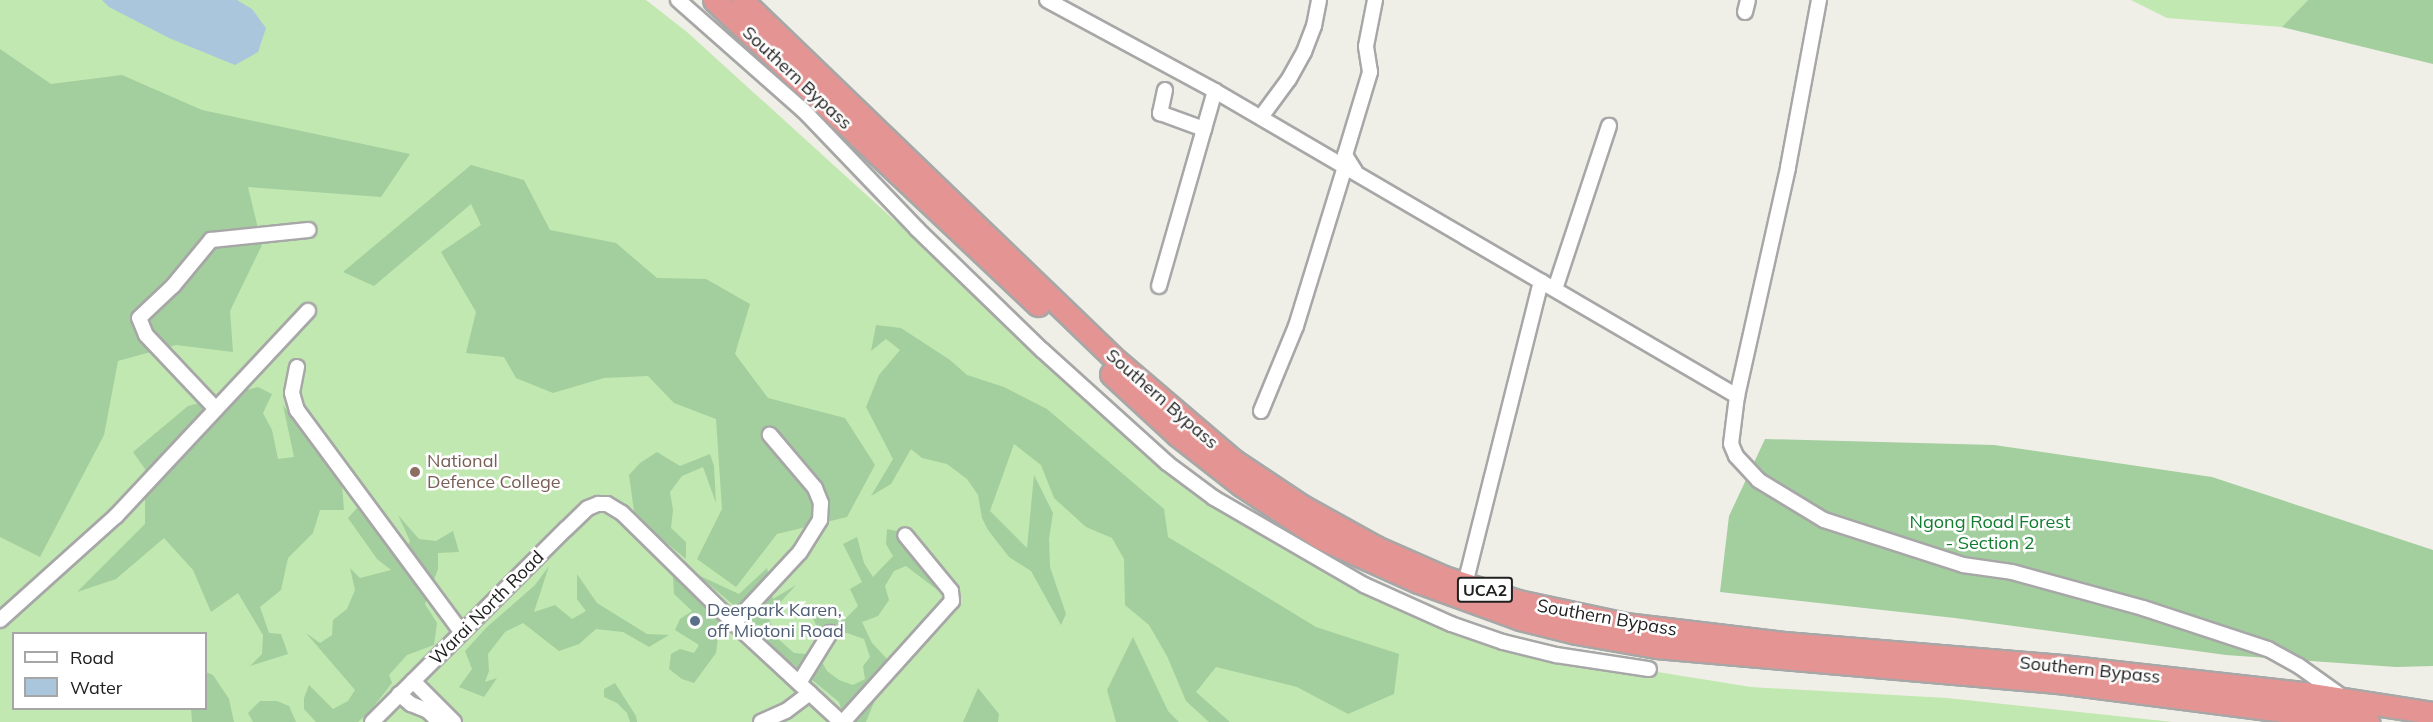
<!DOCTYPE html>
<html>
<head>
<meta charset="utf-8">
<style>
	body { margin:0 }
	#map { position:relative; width:2433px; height:722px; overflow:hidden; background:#f0efe7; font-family:Mulish,sans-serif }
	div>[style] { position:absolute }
	.grass>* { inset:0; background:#c0e8b0 }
	.forest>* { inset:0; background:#a3ce9e }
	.water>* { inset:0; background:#aac6dc }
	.roads { filter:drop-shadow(2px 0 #a7a7a7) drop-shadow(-2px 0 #a7a7a7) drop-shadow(0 2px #a7a7a7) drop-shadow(0 -2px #a7a7a7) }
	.minor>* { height:14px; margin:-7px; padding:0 7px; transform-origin:7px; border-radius:7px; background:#fff }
	.highway>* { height:21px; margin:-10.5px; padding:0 10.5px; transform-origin:10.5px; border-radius:10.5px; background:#e49593 }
	.dots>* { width:16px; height:16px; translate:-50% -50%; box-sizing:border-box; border:3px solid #fff; border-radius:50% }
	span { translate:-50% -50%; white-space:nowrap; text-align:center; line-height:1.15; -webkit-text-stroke:5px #fff; paint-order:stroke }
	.shield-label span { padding:2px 4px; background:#fff; border:2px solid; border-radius:4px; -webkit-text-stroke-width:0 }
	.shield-label { font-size:16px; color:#202020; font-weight:700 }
	.street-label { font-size:18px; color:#202020 }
	.education-label { font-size:18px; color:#785e54 }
	.left { translate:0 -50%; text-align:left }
	.park-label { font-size:18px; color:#117c30 }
	.service-label { font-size:18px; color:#4e5e75 }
	.legend { position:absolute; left:12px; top:632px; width:195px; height:78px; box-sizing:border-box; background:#fff; border:2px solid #a6a6a6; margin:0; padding:8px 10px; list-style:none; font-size:18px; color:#202020 }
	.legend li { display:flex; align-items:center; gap:12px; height:30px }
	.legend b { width:30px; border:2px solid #a6a6a6 }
</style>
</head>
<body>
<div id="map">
	<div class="grass">
		<div style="clip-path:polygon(evenodd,0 0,646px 0,687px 32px,893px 219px,1249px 522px,1484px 637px,1645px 670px,1751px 687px,1947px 698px,2173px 722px,0 722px,0 0,14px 634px,206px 634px,206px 708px,14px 708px,14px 634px)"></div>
		<div style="clip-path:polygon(2131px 0,2308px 0,2282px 27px,2167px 18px)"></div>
	</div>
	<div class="forest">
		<div style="clip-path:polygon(2308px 0,2433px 0,2433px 64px,2282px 27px)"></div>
		<div style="clip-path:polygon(0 49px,51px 84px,122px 75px,202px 110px,410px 154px,381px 197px,248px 187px,262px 245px,230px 311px,233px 352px,176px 345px,118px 361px,104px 435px,40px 557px,0 537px)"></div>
		<div style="clip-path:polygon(471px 165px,524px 180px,550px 230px,616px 243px,657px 278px,706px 279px,750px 304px,735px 354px,768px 398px,845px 418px,875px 465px,847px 517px,777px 534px,736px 587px,697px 559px,722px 509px,716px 419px,674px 403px,648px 376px,604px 378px,553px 393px,516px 378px,504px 357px,466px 353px,476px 312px,441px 252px,481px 225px,471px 204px,374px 286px,343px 272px)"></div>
		<div style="clip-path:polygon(876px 325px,901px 328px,950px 360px,967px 375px,1004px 387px,1047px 409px,1164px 509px,1168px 537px,1316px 627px,1399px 654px,1394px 694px,1348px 714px,1297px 687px,1216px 667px,1196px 692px,1230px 722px,1209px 722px,1186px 701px,1167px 656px,1149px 625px,1125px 605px,1124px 559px,1112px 538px,1086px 527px,1054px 498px,1041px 465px,1014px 444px,990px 511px,1027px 548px,1034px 475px,1053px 513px,1049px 539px,1050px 567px,1066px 614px,1061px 625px,1031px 571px,1009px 557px,988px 530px,982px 518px,978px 495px,967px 479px,947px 464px,922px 458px,911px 449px,891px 484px,871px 496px,893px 459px,866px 407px,879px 375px,900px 350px,886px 339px,871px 351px)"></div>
		<div style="clip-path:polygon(258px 387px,272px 394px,263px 413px,272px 430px,278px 459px,294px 457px,283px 405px,342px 485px,344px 510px,320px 510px,313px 533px,288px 558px,281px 590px,260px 607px,269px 633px,281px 634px,288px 654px,250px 666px,262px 654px,263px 635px,238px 593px,211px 612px,193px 570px,164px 538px,116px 579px,77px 592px,145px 524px,145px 469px,133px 452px,188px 406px)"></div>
		<div style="clip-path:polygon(1765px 439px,1994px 445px,2212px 477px,2433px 550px,2433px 666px,2396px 667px,2226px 655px,1955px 618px,1720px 592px,1729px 516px)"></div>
		<div style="clip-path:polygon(657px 452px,680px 466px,710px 454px,714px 466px,716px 503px,703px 467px,682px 476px,670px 492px,673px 510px,671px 528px,686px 542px,686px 559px,657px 535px,634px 511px,629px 475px,640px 463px)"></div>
		<div style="clip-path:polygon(358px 507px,400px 562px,410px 541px,398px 515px,419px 539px,436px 541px,453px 531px,459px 552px,438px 553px,438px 569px,425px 604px,437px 623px,434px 645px,407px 655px,389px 675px,392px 683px,370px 711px,358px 722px,316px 722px,304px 709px,304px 698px,309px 685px,333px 709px,348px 701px,355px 690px,306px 633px,320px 643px,332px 635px,333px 620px,347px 609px,355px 590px,350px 568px,360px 578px,391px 570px,377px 559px,348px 518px)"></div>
		<div style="clip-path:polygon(887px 529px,901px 532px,905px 547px,944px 595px,906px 566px,894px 571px,885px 586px,889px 600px,878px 616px,862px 622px,872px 643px,887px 659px,874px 683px,877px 695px,866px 722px,851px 722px,843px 715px,839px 702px,770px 645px,757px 625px,698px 575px,739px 594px,767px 568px,773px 599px,796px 585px,768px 616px,776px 637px,794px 653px,818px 655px,827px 671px,839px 680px,853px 685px,865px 679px,863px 666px,870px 657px,864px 639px,847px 633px,821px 636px,807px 605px,827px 618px,844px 620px,858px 606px,850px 589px,862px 582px,843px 544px,857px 537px,864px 563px,873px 577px,893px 556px,886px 544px)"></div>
		<div style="clip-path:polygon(549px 566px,534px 612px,555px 605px,572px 619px,586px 611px,577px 599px,577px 574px,597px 603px,647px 634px,669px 635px,649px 647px,623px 632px,596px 629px,579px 644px,559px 651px,523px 623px,505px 632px,488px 654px,489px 671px,485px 682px,497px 678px,484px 697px,459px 687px,472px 669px,465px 651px,487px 627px,535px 585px)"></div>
		<div style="clip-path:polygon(673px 576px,729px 629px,718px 638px,716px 653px,694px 683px,682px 679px,669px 669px,671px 654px,680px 649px,694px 653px,699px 645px,675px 630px,680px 619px,692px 611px,674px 594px)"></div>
		<div style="clip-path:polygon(1133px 637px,1168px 711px,1179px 722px,1116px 722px,1107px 690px)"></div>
		<div style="clip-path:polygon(206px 672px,213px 675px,229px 699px,234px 722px,192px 722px,191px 709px,206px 708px)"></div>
		<div style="clip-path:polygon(615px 683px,636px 716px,637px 722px,630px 722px,627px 713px,617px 703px,604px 697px,604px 689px)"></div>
		<div style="clip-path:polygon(978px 688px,999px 714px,998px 722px,963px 722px)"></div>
		<div style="clip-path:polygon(260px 701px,277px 701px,289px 706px,296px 722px,253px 722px,248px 713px)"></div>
	</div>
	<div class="water">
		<div style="clip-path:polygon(102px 0,237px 0,252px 9px,266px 28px,258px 52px,235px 65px,169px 38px,109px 7px)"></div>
	</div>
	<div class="roads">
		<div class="minor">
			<div style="left:678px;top:0;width:168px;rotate:41.4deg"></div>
			<div style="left:804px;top:111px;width:163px;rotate:46.2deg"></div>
			<div style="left:917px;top:229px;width:174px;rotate:44.1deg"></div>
			<div style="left:1042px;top:350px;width:169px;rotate:42.1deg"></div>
			<div style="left:1167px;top:463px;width:59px;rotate:36.7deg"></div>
			<div style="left:1214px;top:498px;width:173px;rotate:30.1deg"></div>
			<div style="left:1364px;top:585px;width:95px;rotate:24.1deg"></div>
			<div style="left:1451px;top:624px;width:55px;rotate:19.1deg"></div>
			<div style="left:1503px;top:642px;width:55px;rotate:13.8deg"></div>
			<div style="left:1556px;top:655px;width:94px;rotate:8.6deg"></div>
			<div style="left:1047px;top:0;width:191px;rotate:28.4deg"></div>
			<div style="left:1215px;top:91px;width:605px;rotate:30.3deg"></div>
			<div style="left:1819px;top:0;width:171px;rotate:100.5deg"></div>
			<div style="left:1788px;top:168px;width:234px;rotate:102.6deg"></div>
			<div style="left:1737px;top:396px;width:48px;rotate:97.1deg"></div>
			<div style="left:1731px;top:444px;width:13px;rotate:67deg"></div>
			<div style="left:1736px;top:456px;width:33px;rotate:47deg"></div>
			<div style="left:1758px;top:480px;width:77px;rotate:31.2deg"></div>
			<div style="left:1824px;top:520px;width:146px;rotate:17.9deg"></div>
			<div style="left:1963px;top:565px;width:49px;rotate:8.1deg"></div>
			<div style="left:2012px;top:572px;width:136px;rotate:15.4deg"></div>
			<div style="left:2143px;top:608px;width:132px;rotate:18.2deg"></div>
			<div style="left:2268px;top:649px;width:35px;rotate:29deg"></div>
			<div style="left:2299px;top:666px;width:52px;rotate:35.5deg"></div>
			<div style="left:1745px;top:12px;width:12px;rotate:-76deg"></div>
			<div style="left:1165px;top:90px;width:24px;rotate:102deg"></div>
			<div style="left:1160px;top:113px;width:47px;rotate:20deg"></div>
			<div style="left:1261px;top:117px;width:47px;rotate:-53.6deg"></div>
			<div style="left:1289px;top:79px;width:31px;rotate:-61deg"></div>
			<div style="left:1304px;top:52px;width:28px;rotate:-69deg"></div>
			<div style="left:1314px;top:26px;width:26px;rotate:-79deg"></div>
			<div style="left:1355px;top:171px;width:19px;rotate:-122deg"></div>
			<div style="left:1345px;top:155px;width:87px;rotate:-73.2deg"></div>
			<div style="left:1370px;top:72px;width:26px;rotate:-99deg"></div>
			<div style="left:1366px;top:46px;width:47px;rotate:-78.9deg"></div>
			<div style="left:1159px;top:286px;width:203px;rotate:-74deg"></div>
			<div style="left:1555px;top:289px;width:172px;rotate:-71.7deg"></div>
			<div style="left:297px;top:367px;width:26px;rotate:101deg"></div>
			<div style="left:292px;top:393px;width:18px;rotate:74deg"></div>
			<div style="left:297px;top:410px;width:277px;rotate:53.5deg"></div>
			<div style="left:216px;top:409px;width:102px;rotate:-133.4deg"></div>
			<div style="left:146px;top:335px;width:18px;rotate:-112deg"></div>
			<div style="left:139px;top:318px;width:47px;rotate:-43.3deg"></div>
			<div style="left:173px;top:286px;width:60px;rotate:-50.4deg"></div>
			<div style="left:211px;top:240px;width:98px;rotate:-5.9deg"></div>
			<div style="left:1261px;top:411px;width:92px;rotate:-67.6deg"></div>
			<div style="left:1296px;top:326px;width:166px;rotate:-72.9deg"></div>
			<div style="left:1465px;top:584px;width:312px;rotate:-75.9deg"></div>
			<div style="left:0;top:620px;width:156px;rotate:-41.9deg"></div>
			<div style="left:116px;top:516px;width:281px;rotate:-46.9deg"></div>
			<div style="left:734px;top:623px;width:97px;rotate:-47.1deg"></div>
			<div style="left:800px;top:552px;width:38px;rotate:-58deg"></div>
			<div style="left:820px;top:520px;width:17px;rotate:-87deg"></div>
			<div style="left:821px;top:503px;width:16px;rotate:-112deg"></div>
			<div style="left:815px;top:488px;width:70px;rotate:-130.3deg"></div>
			<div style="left:413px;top:681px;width:58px;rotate:45deg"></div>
			<div style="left:799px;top:683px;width:59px;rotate:-58.2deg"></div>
			<div style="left:399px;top:694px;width:16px;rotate:40deg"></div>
			<div style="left:411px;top:704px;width:18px;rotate:22deg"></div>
			<div style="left:428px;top:711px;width:16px;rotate:45deg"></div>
			<div style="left:372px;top:722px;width:274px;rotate:-44.9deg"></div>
			<div style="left:566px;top:529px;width:30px;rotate:-44deg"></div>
			<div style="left:588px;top:508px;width:11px;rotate:-22deg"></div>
			<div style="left:598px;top:504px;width:9px"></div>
			<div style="left:607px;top:504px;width:17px;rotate:31deg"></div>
			<div style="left:622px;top:513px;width:157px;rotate:44.5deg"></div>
			<div style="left:734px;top:623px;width:146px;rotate:42.8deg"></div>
			<div style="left:761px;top:722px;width:27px;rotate:-24deg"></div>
			<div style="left:786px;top:711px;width:30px;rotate:-37deg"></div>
			<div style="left:843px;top:722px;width:163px;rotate:-48deg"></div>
			<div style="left:952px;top:601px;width:10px;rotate:-96deg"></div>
			<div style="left:951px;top:591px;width:72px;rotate:-129.4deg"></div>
		</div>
		<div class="highway">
			<div style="left:714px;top:0;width:445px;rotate:43.3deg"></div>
			<div style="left:742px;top:0;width:519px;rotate:43.91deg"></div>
			<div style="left:1116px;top:360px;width:154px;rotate:40.5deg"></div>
			<div style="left:1233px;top:460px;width:83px;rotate:33.7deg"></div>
			<div style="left:1302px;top:506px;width:85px;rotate:29deg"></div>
			<div style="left:1376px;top:547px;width:74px;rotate:23.8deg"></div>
			<div style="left:1444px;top:577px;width:78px;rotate:18deg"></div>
			<div style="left:1518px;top:601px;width:109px;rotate:12.1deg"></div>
			<div style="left:1625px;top:624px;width:160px;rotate:6.8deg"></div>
			<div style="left:1784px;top:643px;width:279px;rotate:4.7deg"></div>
			<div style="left:2062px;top:666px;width:244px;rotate:6.4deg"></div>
			<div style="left:2304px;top:693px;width:131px;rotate:8.8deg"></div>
			<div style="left:1111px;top:374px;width:90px;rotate:42.7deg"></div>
			<div style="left:1177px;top:435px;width:81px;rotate:38deg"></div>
			<div style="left:1241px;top:485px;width:97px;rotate:33.7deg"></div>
			<div style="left:1322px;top:539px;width:105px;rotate:24.1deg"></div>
			<div style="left:1418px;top:582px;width:109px;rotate:19.9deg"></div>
			<div style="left:1520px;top:619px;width:58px;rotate:14deg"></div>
			<div style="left:1576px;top:633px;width:81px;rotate:9.9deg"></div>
			<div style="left:1656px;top:647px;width:403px;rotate:5deg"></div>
			<div style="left:2057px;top:682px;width:314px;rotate:7.3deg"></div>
		</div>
	</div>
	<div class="dots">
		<div style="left:415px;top:472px;background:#8d6e63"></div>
		<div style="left:695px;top:621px;background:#5c6f8a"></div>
	</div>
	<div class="shield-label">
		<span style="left:1485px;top:590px">UCA2</span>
	</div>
	<div class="street-label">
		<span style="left:797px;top:78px;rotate:43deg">Southern Bypass</span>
		<span style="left:1162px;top:399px;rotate:41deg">Southern Bypass</span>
		<span style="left:487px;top:608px;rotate:-45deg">Warai North Road</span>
		<span style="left:1607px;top:618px;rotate:10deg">Southern Bypass</span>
		<span style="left:2090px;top:670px;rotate:6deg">Southern Bypass</span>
	</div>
	<div class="education-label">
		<span class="left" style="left:427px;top:472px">National<br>Defence College</span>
	</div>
	<div class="park-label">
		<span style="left:1990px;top:533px">Ngong Road Forest<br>- Section 2</span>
	</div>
	<div class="service-label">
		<span class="left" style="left:707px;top:621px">Deerpark Karen,<br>off Miotoni Road</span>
	</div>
	<ul class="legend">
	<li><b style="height:8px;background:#fff"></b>Road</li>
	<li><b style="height:16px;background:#aac6dc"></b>Water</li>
	</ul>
</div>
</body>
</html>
